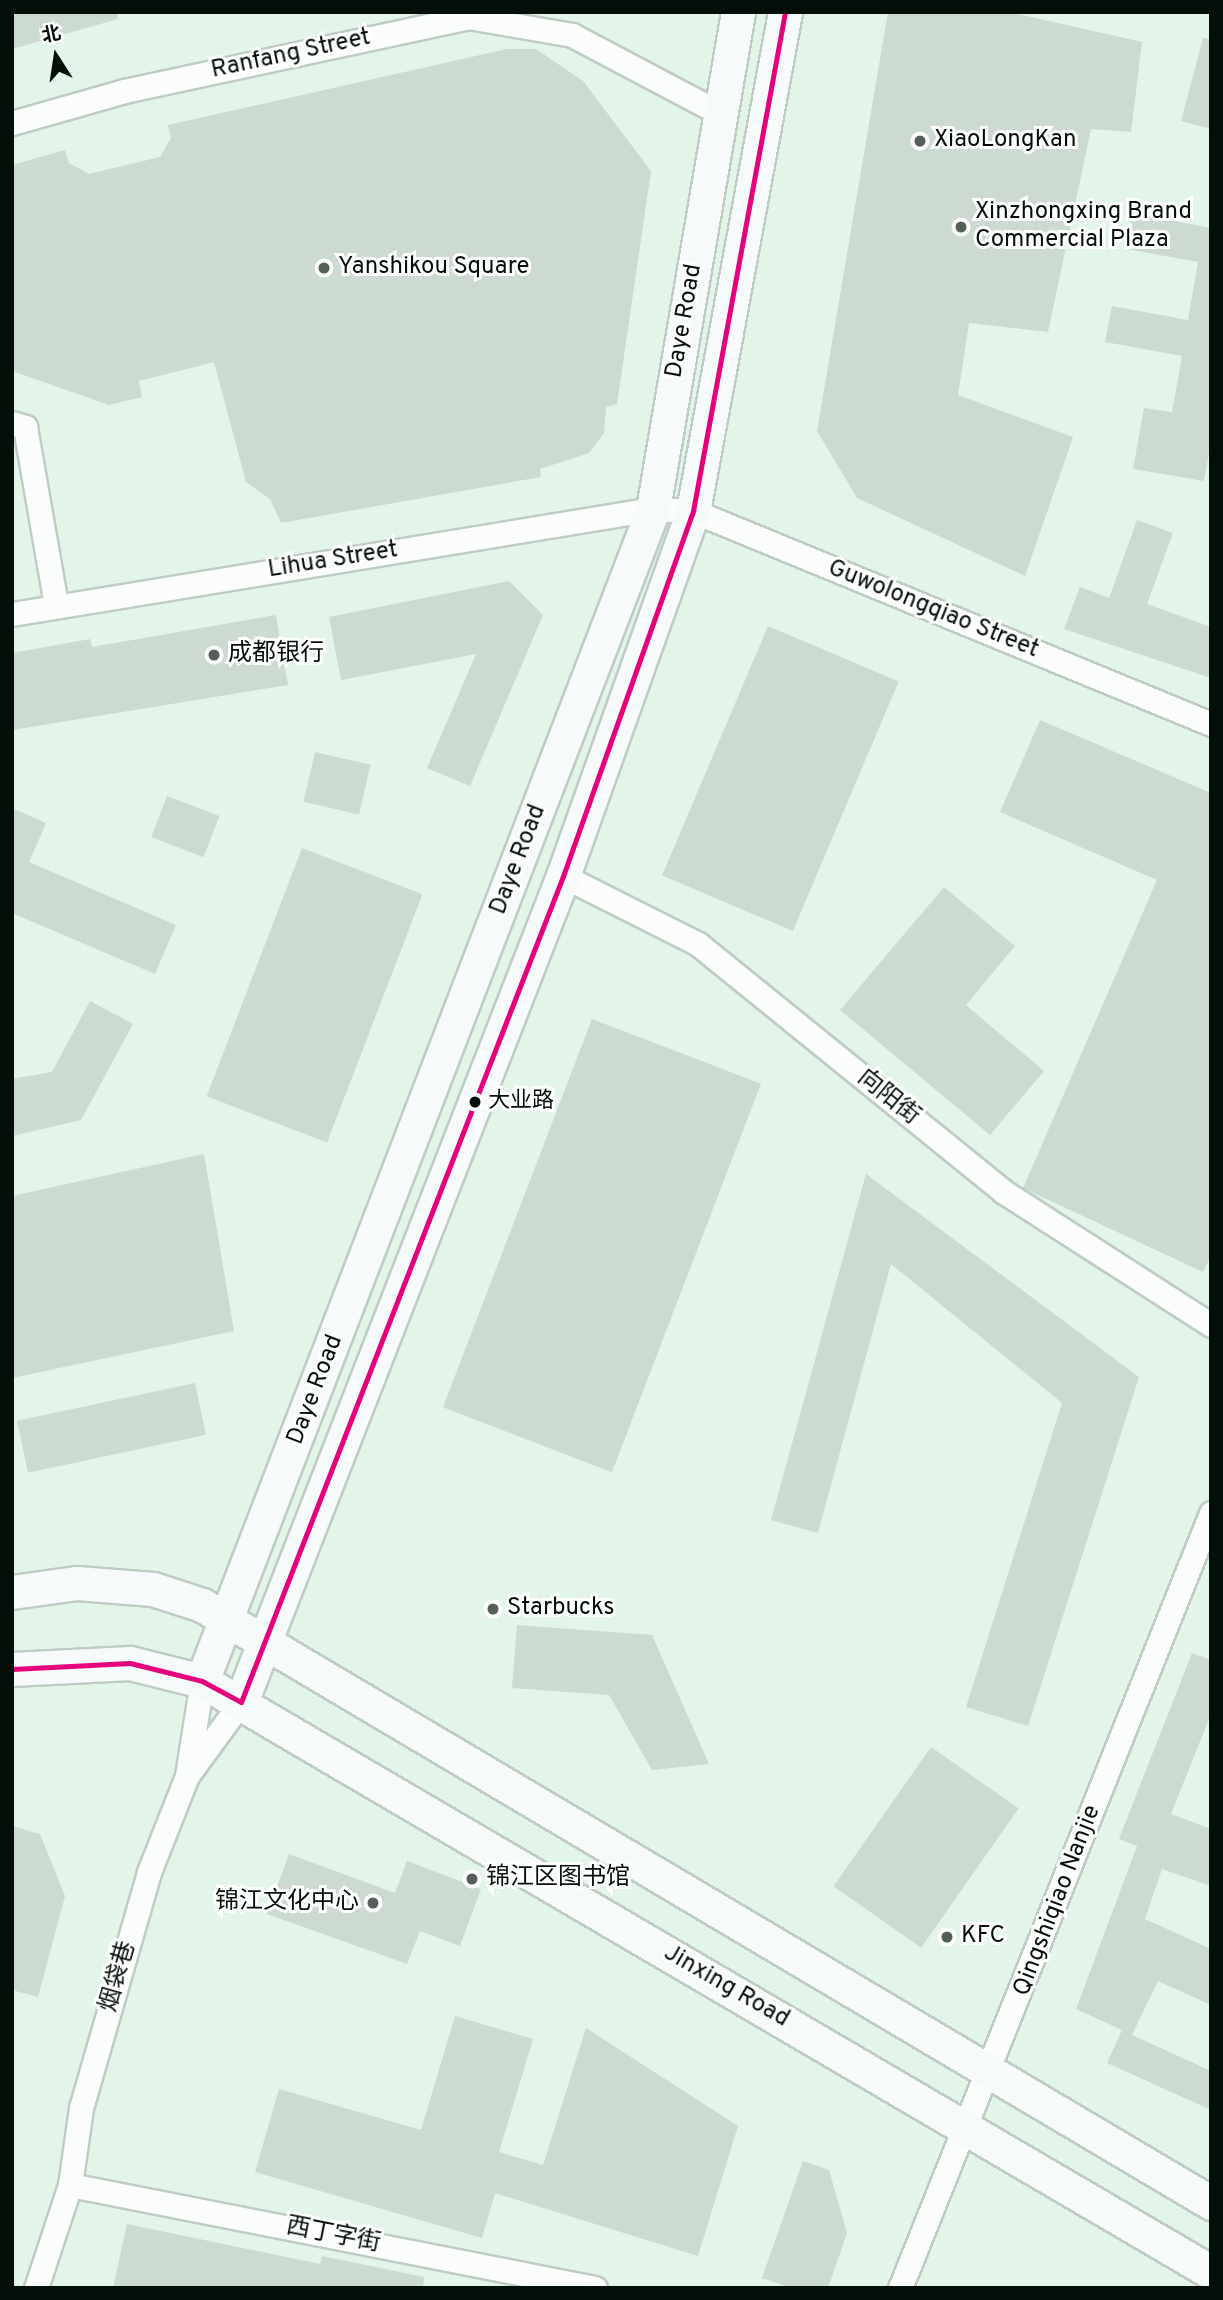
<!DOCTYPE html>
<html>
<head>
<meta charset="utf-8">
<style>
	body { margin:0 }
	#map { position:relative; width:1223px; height:2300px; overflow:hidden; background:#e3f4e9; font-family:Overpass,"Noto Sans SC",sans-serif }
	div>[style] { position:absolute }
	.building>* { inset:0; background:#ccdad1; transform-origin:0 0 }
	.roads { filter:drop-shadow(2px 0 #beccc4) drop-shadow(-2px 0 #beccc4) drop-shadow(0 2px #beccc4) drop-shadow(0 -2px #beccc4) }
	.minor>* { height:23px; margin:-11.5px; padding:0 11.5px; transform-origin:11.5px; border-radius:11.5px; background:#fbfdfc }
	.secondary>* { height:33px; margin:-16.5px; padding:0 16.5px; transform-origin:16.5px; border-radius:16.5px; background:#f7fafa }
	.bus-1>* { height:5px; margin:-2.5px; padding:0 2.5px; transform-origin:2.5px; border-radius:2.5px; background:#e5007d }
	.dots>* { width:19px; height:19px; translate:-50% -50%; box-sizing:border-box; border:4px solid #fff; border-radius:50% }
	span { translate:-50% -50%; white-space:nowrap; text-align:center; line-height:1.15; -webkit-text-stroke:6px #fff; paint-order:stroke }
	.bus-label { font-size:22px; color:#050f09 }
	.left { translate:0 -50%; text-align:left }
	.street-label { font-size:24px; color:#050f09 }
	.poi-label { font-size:24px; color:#050f09 }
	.right { translate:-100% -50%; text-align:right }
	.frame { position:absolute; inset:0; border:14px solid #050f09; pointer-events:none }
	.north { position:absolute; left:21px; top:21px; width:70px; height:70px; -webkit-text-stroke:5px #fff; paint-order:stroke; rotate:348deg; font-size:19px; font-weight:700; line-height:28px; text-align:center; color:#050f09 }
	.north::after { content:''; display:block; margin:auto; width:24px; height:32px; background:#050f09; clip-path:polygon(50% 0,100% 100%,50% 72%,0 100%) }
</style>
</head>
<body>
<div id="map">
	<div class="building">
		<div style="clip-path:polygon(12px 12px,117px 12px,118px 19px,12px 49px)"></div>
		<div style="clip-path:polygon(888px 12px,1009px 12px,1142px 42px,1131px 132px,1091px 129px,1048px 332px,969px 323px,958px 395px,1073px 437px,1025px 576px,857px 498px,817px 431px)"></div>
		<div style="clip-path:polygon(1203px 38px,1211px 39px,1211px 129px,1181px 121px)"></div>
		<div style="clip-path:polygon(507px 49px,536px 49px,583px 81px,651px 171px,617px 404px,606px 407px,604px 433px,589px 453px,540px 469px,541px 477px,281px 523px,270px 499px,246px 482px,214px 362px,139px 381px,142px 397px,109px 405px,12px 371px,12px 165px,65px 150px,69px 163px,89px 174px,160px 157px,171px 138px,168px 125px)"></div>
		<div style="clip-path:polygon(1133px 213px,1211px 228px,1211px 442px,1204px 481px,1133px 469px,1144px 408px,1172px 412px,1182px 356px,1105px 342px,1112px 306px,1188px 320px,1198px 262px,1126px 249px)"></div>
		<div style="clip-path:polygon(1137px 520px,1173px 533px,1147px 604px,1211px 627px,1211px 678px,1064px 629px,1080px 587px,1109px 598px)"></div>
		<div style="clip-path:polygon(509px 581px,543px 615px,470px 786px,427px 768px,476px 654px,341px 680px,329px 617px)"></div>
		<div style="clip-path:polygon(276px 615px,288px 685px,12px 730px,12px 653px,90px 639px,92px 647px)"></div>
		<div style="left:768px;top:626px;width:142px;height:271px;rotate:23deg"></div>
		<div style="clip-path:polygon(1040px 720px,1211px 793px,1211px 1256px,1203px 1272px,1023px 1188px,1157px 880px,1000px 812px)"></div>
		<div style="left:315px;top:752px;width:57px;height:51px;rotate:13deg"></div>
		<div style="left:167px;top:796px;width:56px;height:44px;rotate:21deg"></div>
		<div style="clip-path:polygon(12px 808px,46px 823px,29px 862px,176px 925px,155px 974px,12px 913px)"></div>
		<div style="left:302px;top:848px;width:129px;height:266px;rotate:21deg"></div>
		<div style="clip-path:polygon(944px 887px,1015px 946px,966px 1005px,1044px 1071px,990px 1135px,840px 1010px)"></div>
		<div style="clip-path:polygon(90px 1001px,133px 1024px,81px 1120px,12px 1136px,12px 1079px,52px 1072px)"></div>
		<div style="left:592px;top:1019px;width:181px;height:416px;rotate:21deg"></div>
		<div style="clip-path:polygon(204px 1154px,234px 1331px,12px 1378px,12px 1196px)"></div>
		<div style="clip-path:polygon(866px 1174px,1139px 1377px,1028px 1726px,966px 1707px,1062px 1403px,891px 1264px,818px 1533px,771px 1520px)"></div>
		<div style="left:195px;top:1383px;width:53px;height:182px;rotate:78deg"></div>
		<div style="clip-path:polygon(517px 1625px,652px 1635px,709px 1764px,652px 1770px,609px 1695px,512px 1688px)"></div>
		<div style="clip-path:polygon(1192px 1653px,1211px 1660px,1211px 1714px,1171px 1814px,1211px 1829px,1211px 1886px,1162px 1869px,1145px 1919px,1211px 1949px,1211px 2005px,1158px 1981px,1132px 2035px,1211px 2071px,1211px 2110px,1107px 2063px,1122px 2030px,1076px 2009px,1137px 1846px,1119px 1839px)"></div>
		<div style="left:931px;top:1747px;width:107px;height:170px;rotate:35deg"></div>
		<div style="clip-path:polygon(12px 1826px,40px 1834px,65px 1896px,38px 1997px,12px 1990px)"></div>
		<div style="clip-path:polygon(289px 1854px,395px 1893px,407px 1861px,481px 1889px,460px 1946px,420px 1931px,407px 1964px,267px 1914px)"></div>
		<div style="clip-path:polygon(455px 2016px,533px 2039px,499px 2152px,543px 2165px,586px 2028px,738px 2126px,698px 2256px,495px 2193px,482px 2238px,255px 2172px,279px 2089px,421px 2130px)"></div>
		<div style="clip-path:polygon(803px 2161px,829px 2170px,847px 2233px,828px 2288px,791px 2288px,762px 2278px)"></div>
		<div style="clip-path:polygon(127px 2224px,320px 2264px,322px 2256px,424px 2277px,423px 2288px,113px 2288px)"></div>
	</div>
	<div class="roads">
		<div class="minor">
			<div style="left:12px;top:123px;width:116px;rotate:-15.9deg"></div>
			<div style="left:124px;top:91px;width:352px;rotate:-12.1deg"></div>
			<div style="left:468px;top:17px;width:106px;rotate:9.8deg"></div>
			<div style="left:572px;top:35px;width:169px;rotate:27.9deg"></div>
			<div style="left:12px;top:423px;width:14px;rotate:17deg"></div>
			<div style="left:25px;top:427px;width:181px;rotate:80.1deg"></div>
			<div style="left:12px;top:614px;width:650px;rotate:-9.3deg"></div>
			<div style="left:653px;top:509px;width:40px;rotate:2.9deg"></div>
			<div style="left:693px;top:511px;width:560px;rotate:22.35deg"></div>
			<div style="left:563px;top:876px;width:151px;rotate:26.7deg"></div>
			<div style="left:698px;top:944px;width:394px;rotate:39deg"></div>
			<div style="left:1004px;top:1192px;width:246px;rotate:32.7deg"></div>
			<div style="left:202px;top:1681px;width:96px;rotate:99deg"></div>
			<div style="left:187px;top:1776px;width:92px;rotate:-53.9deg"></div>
			<div style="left:70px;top:2185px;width:535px;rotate:11.1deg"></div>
			<div style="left:36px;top:2288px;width:108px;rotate:-71.7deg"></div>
			<div style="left:70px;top:2185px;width:78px;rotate:-81.9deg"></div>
			<div style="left:81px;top:2108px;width:246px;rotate:-73.9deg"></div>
			<div style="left:149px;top:1872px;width:103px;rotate:-68.4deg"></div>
			<div style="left:900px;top:2288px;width:835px;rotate:-68.13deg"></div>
		</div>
		<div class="secondary">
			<div style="left:12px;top:1592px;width:66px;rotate:-7.9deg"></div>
			<div style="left:77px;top:1583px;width:76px;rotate:4.5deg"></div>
			<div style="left:153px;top:1589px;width:52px;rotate:18.1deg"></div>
			<div style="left:202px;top:1605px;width:1173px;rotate:30.65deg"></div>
			<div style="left:12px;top:1669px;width:118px;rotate:-2.9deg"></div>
			<div style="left:130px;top:1663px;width:74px;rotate:14deg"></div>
			<div style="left:202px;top:1681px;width:1169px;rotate:30.36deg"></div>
			<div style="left:202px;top:1681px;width:1256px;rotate:-68.95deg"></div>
			<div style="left:653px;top:509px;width:504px;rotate:-80.29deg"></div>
			<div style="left:241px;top:1702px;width:887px;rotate:-68.7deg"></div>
			<div style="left:563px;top:876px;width:387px;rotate:-70.4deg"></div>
			<div style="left:693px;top:511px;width:507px;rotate:-79.55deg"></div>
		</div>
	</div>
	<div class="bus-1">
		<div style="left:12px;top:1669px;width:118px;rotate:-2.9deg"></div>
		<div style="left:130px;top:1663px;width:74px;rotate:14deg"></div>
		<div style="left:202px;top:1681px;width:44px;rotate:28.3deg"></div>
		<div style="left:241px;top:1702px;width:887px;rotate:-68.7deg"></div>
		<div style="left:563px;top:876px;width:387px;rotate:-70.4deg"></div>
		<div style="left:693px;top:511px;width:507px;rotate:-79.55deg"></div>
	</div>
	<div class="dots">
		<div style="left:920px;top:141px;background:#535f57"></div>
		<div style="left:961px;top:227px;background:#535f57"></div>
		<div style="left:324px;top:268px;background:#535f57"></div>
		<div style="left:214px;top:655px;background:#535f57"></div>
		<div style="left:475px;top:1102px;background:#050f09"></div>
		<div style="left:493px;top:1609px;background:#535f57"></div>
		<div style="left:472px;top:1879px;background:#535f57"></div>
		<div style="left:373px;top:1903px;background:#535f57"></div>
		<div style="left:947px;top:1937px;background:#535f57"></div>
	</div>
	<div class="bus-label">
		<span class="left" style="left:488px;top:1102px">大业路</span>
	</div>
	<div class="street-label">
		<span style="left:291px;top:55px;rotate:-12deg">Ranfang Street</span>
		<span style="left:685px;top:321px;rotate:-80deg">Daye Road</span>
		<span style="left:333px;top:561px;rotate:-9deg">Lihua Street</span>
		<span style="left:933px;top:610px;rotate:22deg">Guwolongqiao Street</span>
		<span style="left:519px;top:860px;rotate:-69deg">Daye Road</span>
		<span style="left:888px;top:1098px;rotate:39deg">向阳街</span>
		<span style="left:316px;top:1390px;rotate:-69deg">Daye Road</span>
		<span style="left:1058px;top:1901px;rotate:-69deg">Qingshiqiao Nanjie</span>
		<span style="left:119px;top:1977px;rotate:-74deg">烟袋巷</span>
		<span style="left:726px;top:1987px;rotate:30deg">Jinxing Road</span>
		<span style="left:333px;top:2236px;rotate:11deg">西丁字街</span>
	</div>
	<div class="poi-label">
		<span class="left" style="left:934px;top:141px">XiaoLongKan</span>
		<span class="left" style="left:975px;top:227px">Xinzhongxing Brand<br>Commercial Plaza</span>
		<span class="left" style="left:338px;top:268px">Yanshikou Square</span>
		<span class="left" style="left:228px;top:655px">成都银行</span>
		<span class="left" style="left:507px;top:1609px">Starbucks</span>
		<span class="left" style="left:486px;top:1879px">锦江区图书馆</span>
		<span class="right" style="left:359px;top:1903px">锦江文化中心</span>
		<span class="left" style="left:961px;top:1937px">KFC</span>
	</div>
	<div class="frame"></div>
	<div class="north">北</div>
</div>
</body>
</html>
